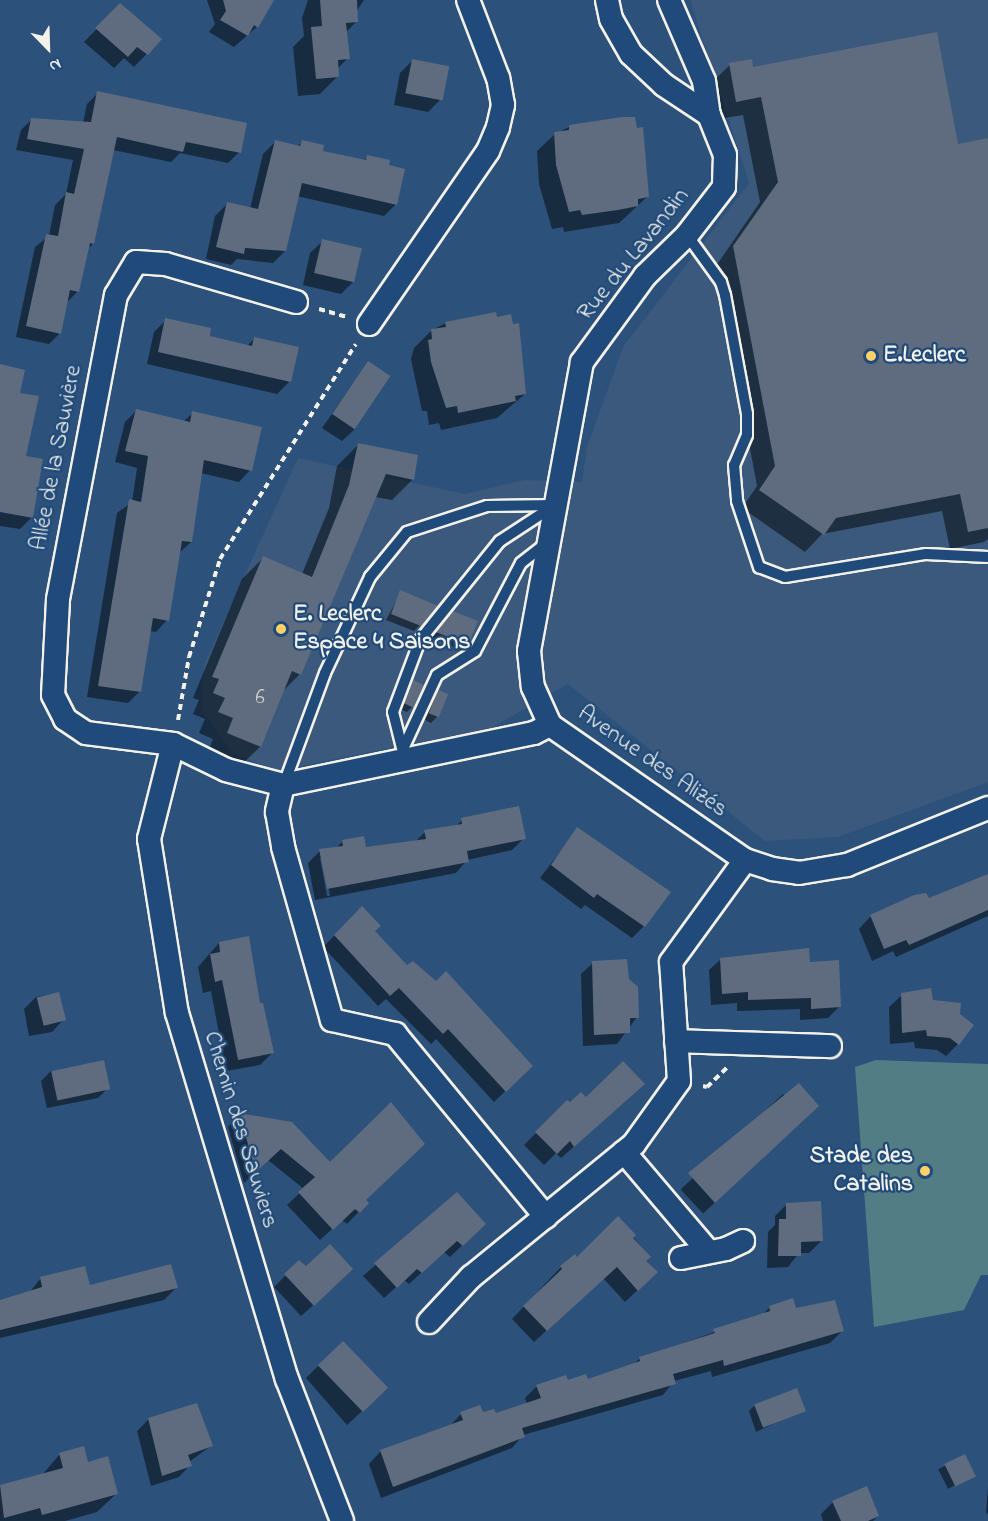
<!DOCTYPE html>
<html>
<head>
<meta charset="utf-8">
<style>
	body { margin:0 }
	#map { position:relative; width:988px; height:1521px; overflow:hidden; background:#2c517b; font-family:"Indie Flower",sans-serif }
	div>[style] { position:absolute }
	.built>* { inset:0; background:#3b597c }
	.green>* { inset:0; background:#527d85 }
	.shadow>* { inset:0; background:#0007; transform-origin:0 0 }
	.building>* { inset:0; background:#5f6c7f; transform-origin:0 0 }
	.path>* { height:4px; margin-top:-2px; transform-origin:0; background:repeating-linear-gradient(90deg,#f4f1e8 0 6px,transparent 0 10.5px) }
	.roads { filter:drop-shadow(2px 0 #f4f1e8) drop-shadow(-2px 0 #f4f1e8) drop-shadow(0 2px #f4f1e8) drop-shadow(0 -2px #f4f1e8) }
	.lane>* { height:10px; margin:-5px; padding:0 5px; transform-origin:5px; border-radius:5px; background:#1f4a7a }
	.street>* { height:22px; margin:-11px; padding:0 11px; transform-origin:11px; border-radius:11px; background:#1f4a7a }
	.dots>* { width:16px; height:16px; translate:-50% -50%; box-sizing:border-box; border:3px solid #1f4a7a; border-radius:50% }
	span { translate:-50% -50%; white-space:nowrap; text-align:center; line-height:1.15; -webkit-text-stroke:4.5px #1f4a7a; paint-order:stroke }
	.number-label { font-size:21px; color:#cfd0ce }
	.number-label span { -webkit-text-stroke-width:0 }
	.street-label { font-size:24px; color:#f4f1e8 }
	.poi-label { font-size:24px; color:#f4f1e8; font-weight:700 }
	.left { translate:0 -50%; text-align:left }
	.right { translate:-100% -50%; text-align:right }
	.north { position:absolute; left:18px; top:18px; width:60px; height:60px; -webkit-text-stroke:4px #1f4a7a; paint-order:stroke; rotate:157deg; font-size:16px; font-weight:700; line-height:24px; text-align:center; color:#f4f1e8 }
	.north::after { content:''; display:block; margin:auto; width:21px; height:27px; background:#f4f1e8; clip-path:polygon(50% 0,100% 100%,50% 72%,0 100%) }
</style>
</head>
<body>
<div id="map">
	<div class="built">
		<div style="clip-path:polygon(690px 0,988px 0,988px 782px,838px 837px,765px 841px,568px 684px,491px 728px,275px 771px,233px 753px,202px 712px,204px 665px,298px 458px,465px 494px,524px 480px,582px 482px,587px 447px,623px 347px,749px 183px)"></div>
	</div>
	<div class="green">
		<div style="clip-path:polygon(876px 1060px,988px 1064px,988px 1275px,981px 1275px,964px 1310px,874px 1327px,855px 1067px)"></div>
	</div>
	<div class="shadow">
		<div style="clip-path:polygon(207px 0,271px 0,257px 27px,234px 47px,209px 32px,215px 24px)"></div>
		<div style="clip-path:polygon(308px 0,364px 0,356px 12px,356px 22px,345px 33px,348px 58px,337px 69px,338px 76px,320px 94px,298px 96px,293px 47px,304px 36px,302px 18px)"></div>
		<div style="clip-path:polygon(120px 5px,160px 40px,134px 67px,124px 58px,114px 68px,84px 42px)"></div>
		<div style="clip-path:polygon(412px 61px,441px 99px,428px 112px,394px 105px,400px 73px)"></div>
		<div style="clip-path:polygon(730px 65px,752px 69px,957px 146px,988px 139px,988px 539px,984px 542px,950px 549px,942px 511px,822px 534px,805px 552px,742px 508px,757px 486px,716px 266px,760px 202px,743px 115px,718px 119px,711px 83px)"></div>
		<div style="clip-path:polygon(98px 93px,239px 152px,228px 163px,180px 153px,171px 162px,113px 150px,93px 244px,87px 249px,78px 291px,66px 303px,60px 333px,49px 344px,16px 337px,35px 247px,49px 236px,55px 205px,66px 194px,73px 160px,16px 150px,21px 130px,32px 119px,83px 123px,87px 104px)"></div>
		<div style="clip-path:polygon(569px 127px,648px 196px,619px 223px,564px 232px,563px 227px,552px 229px,539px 184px,537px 151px,555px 134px)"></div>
		<div style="clip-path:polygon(275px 142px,297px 147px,302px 142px,321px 152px,363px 161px,368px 157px,387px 166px,396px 204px,384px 216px,297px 196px,285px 251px,273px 263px,237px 259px,231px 265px,206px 259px,215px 216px,227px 204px,250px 209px,263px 154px)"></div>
		<div style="clip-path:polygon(323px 241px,353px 282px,341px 294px,303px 285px,310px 253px)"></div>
		<div style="clip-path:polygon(166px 320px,208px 337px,247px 346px,254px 339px,289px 382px,277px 394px,147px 364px,154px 332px)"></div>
		<div style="clip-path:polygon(446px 323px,525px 394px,497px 418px,441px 430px,439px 423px,429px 425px,427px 411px,422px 411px,411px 359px,414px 348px,432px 330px)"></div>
		<div style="clip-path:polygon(368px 363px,355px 429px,342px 441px,322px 428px)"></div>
		<div style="clip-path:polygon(0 366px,19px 394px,32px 517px,20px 529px,0 526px)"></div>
		<div style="clip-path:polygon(136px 411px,183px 422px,193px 413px,250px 470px,239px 482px,201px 473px,191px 542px,179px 553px,167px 620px,156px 632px,150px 631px,140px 691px,128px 703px,87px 697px,117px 513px,132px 502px,137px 468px,115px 462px,125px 422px)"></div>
		<div style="clip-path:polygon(358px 445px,413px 479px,392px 500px,375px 497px,300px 674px,282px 692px,260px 747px,239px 767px,207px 754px,213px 739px,199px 733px,205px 719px,193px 714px,199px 700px,193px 698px,242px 579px,263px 558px,302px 574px,329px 508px,337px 466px)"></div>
		<div style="clip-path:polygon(401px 592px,420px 625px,414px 631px,386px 620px)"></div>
		<div style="clip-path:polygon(447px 619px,467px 644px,461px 650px,432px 638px)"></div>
		<div style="clip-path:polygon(413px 682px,413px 706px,407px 712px,399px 709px)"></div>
		<div style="clip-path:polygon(439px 692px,437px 717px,431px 723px,423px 719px)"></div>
		<div style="clip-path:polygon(evenodd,462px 820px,524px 838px,512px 850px,467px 860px,456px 873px,315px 900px,308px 863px,320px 851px,336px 848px,343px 841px,365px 848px,415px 842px,425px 832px,455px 827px,462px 820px,320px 858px,323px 858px,330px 896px,327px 896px,320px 858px)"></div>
		<div style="clip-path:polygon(578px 829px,644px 926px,632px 938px,585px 905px,581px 909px,540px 878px)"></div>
		<div style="clip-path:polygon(988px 875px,988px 916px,896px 957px,893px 951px,872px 961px,859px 929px,871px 916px,928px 900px)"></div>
		<div style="clip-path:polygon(362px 908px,374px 931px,407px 967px,531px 1066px,494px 1102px,436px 1039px,431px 1044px,386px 999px,378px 1006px,323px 947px)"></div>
		<div style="clip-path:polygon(219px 943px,259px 1005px,272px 1053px,260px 1065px,226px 1071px,211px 991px,203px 993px,198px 967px)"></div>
		<div style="clip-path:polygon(721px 959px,809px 963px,840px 1006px,828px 1018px,800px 1020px,800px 1009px,737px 1011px,737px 1003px,711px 1005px,709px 970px)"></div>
		<div style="clip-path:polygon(593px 963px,628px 980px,637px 1017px,617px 1044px,583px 1046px,581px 974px)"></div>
		<div style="clip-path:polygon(58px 993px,64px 1019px,52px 1032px,29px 1036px,24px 1009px,36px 997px)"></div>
		<div style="clip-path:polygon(902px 995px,931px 1001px,958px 1044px,946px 1056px,937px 1050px,915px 1048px,914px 1042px,890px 1044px,889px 1007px)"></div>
		<div style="clip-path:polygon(51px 1071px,108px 1088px,98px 1098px,47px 1108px,41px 1081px)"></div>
		<div style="left:783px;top:1094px;width:33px;height:140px;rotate:47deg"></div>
		<div style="clip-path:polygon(631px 1096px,561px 1158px,556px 1153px,544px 1165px,524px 1145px,567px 1102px)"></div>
		<div style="clip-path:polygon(239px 1115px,291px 1123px,367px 1203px,347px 1224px,342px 1220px,320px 1240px,287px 1205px,304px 1189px,268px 1160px,244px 1183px,228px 1127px)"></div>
		<div style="clip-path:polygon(456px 1194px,484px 1224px,450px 1257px,444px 1252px,409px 1284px,404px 1280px,384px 1298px,363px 1276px)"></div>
		<div style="clip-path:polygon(787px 1204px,821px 1241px,809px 1253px,799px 1253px,788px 1267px,767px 1268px,768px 1232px,775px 1225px,775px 1216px)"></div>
		<div style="clip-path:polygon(618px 1218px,649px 1257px,645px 1261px,644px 1284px,625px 1302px,603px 1278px,534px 1342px,512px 1319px,561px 1267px,577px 1259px)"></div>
		<div style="clip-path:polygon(299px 1262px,306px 1268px,340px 1281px,301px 1316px,274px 1287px)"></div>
		<div style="clip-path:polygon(40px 1279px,89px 1287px,176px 1288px,164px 1300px,0 1338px,0 1301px,29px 1293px)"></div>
		<div style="clip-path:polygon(769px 1308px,795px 1310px,842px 1331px,830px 1343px,712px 1377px,711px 1371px,674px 1381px,663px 1395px,523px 1435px,512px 1448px,381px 1498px,369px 1464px,380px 1452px,449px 1427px,461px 1414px,495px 1415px,527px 1404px,525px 1398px,537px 1386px,587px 1380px,633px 1365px,640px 1358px,761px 1316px)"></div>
		<div style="clip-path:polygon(318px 1366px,374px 1400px,347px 1425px,306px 1378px)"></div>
		<div style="clip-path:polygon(755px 1405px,804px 1410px,756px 1432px,749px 1411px)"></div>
		<div style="clip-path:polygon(149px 1419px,211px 1446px,189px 1462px,190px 1465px,179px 1477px,151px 1486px,137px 1431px)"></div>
		<div style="clip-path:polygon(60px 1454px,87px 1463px,116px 1494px,97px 1512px,65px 1521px,0 1521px,0 1487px,42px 1475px)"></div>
		<div style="left:964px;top:1456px;width:22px;height:29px;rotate:63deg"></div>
		<div style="clip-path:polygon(988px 1486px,988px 1514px,986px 1513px)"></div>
		<div style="clip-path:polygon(833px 1502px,878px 1516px,873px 1521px,823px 1521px,821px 1514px)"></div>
	</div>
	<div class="building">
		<div style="clip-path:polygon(223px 0,274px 0,258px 28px,254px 25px,248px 36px,220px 20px,226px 11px)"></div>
		<div style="clip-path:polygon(320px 0,357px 0,358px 22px,346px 23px,350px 59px,338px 60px,339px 77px,316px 79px,311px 27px,322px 26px)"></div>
		<div style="clip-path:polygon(120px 3px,162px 39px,148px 55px,137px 47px,128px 57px,95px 28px)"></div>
		<div style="clip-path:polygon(937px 32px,958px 144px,988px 138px,988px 528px,968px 532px,960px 494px,836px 518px,824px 535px,759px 490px,775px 466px,733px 246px,778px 182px,761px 97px,736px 102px,729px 63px,752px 59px,753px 67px)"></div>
		<div style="left:412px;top:59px;width:38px;height:35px;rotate:11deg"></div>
		<div style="clip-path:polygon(97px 91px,247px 123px,241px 153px,186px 142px,183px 152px,117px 137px,94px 244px,90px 243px,79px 292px,70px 290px,61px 334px,26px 326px,46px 234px,58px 236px,66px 192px,74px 194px,84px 149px,27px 139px,31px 118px,91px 122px)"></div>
		<div style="clip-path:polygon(622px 117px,635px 117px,637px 128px,643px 127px,649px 197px,638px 199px,638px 206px,618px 210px,582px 215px,580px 210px,569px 212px,556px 165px,554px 132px,569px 130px,569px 125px)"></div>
		<div style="clip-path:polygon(275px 140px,300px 146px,302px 140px,324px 145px,323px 151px,366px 160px,367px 155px,390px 160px,389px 165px,405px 169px,397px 205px,302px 183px,286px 251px,245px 248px,244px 254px,216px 247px,227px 202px,258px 209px)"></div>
		<div style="left:322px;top:239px;width:41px;height:35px;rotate:13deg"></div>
		<div style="clip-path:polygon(496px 312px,497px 317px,511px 314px,513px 324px,519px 323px,526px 394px,515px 396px,516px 401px,458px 413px,457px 406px,446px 408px,431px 362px,428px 340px,432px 339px,431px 329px,446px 327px,445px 322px)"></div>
		<div style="clip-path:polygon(165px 318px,211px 328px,210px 336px,252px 346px,254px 337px,299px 347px,291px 382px,158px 352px)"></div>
		<div style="left:368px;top:361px;width:27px;height:64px;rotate:34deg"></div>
		<div style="clip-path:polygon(0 364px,25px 370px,20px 393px,39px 396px,26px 456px,43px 459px,33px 518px,0 512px)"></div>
		<div style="clip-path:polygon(136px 409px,190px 422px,192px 411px,262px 427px,252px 471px,204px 460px,192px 542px,182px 541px,169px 621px,153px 618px,141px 692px,98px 686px,129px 499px,141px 502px,148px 456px,125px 451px)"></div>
		<div style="clip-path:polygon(358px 443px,418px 455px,414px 480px,386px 474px,301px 675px,292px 671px,261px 747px,227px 733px,233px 718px,218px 712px,225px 698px,213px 693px,219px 679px,212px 677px,263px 556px,312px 577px,349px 485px)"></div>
		<div style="clip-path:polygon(400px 590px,438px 606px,421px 626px,391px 614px)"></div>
		<div style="clip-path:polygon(453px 611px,478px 621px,468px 645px,436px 632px)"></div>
		<div style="left:413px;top:680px;width:12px;height:25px;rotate:24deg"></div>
		<div style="left:438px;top:690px;width:11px;height:25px;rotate:22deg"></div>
		<div style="clip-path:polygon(519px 806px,526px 839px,467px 851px,469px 862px,327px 889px,319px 849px,343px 846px,342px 840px,364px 836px,366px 847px,426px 839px,424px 830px,462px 824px,461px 818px)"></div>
		<div style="clip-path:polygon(577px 827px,671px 892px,645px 927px,597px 894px,594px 898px,551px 865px)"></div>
		<div style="clip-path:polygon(988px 874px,988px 910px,909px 945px,906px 940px,884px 949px,870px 915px,914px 895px,926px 893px,929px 898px)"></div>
		<div style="clip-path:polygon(362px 906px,381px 926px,375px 931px,407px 965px,413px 961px,436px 981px,446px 971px,533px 1066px,506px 1092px,448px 1029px,443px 1034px,399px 988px,390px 996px,334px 935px)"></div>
		<div style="clip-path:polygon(249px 936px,260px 1003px,263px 1003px,274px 1053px,238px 1060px,222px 980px,215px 982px,210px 954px,220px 952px,219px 942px)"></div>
		<div style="clip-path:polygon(809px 948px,810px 962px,839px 960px,841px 1007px,811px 1009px,811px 998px,748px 1000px,748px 992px,722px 994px,720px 958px)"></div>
		<div style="clip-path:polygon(627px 959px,629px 979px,638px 987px,639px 1018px,630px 1018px,630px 1033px,594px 1035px,592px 961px)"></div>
		<div style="clip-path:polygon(931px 988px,933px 1000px,961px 1003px,960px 1014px,974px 1025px,959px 1045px,950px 1038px,927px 1036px,926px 1030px,902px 1033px,901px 993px)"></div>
		<div style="left:59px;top:992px;width:29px;height:23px;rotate:76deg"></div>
		<div style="left:104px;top:1060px;width:30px;height:54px;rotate:78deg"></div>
		<div style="clip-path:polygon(623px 1061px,645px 1084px,574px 1147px,570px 1141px,557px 1154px,535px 1132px,567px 1100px,570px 1102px,581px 1092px,586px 1097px)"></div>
		<div style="clip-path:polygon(799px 1083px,819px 1106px,715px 1203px,688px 1173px)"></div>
		<div style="clip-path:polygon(391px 1102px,425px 1144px,366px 1200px,369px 1203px,360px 1213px,355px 1209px,333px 1230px,298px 1192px,315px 1177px,281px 1149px,256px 1172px,239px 1113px,292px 1122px,330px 1162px)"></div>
		<div style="clip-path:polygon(457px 1192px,486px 1224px,463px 1246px,457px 1241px,422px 1273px,417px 1269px,397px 1288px,374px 1263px)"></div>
		<div style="clip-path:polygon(821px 1201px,823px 1241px,801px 1242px,801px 1256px,778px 1256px,779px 1219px,786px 1219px,786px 1203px)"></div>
		<div style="clip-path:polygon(618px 1216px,636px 1235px,633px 1238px,651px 1257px,646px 1261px,658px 1272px,638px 1291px,617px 1267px,547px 1331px,523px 1306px,562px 1269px,560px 1266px,575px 1254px,577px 1257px)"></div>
		<div style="clip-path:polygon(330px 1244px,353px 1269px,314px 1306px,284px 1274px,299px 1260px,306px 1266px)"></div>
		<div style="clip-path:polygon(171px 1264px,178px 1288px,0 1330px,0 1300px,42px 1287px,40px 1277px,85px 1266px,90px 1285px)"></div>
		<div style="clip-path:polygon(793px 1298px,796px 1308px,835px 1300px,844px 1331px,724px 1366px,723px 1360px,673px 1374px,676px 1384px,522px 1428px,525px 1437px,393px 1487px,380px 1450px,463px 1420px,460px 1412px,480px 1405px,483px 1412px,494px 1409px,496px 1413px,541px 1398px,536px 1385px,566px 1375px,568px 1380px,586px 1374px,588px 1379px,640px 1361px,639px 1357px,715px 1333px,713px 1329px,770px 1311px,769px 1306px)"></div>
		<div style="left:343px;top:1341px;width:65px;height:35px;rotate:46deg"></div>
		<div style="left:797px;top:1388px;width:25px;height:46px;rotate:69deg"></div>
		<div style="clip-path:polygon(197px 1403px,213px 1446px,188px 1455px,192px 1466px,162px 1476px,148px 1418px)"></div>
		<div style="clip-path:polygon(84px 1446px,88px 1462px,108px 1456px,118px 1494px,42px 1515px,40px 1508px,4px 1518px,0 1485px,63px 1468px,59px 1453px)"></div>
		<div style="left:965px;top:1454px;width:25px;height:23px;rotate:64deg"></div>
		<div style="clip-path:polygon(867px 1486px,879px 1516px,868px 1521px,841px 1521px,832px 1501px)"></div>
	</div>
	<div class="path">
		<div style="left:319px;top:309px;width:29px;rotate:16deg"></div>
		<div style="left:178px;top:720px;width:64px;rotate:-80.1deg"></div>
		<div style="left:189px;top:657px;width:103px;rotate:-72.4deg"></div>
		<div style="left:220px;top:559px;width:254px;rotate:-57.7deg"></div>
		<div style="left:703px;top:1086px;width:4px;rotate:14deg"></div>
		<div style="left:707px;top:1087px;width:28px;rotate:-44deg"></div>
	</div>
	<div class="roads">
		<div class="lane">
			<div style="left:687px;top:235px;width:58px;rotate:54.1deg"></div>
			<div style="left:721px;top:282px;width:14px;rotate:73deg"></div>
			<div style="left:725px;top:295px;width:121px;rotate:79.5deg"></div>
			<div style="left:747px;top:414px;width:21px;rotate:90deg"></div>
			<div style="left:747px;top:435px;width:33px;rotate:113deg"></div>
			<div style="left:734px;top:465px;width:36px;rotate:85deg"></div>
			<div style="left:737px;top:501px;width:70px;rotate:71.6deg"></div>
			<div style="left:759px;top:567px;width:28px;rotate:21deg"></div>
			<div style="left:785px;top:577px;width:143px;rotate:-9.3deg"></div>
			<div style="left:926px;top:554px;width:62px;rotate:2.8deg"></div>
			<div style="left:402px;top:748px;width:37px;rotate:-104deg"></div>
			<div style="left:393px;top:712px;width:77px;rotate:-69.4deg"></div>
			<div style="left:420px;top:640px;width:127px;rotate:-51.1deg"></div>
			<div style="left:500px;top:541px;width:66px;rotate:-33.2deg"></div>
			<div style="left:403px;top:749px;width:81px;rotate:-65.3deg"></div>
			<div style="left:437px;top:675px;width:45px;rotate:-32.3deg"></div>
			<div style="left:475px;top:651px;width:99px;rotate:-62.4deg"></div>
			<div style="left:521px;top:563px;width:31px;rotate:-38deg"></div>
			<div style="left:284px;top:784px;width:118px;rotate:-69.7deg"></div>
			<div style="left:325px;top:673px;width:106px;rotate:-64.9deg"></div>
			<div style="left:370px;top:577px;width:58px;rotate:-50.6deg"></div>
			<div style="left:407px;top:532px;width:84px;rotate:-18deg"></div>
			<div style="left:487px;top:506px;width:68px;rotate:-0.8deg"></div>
		</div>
		<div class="street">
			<div style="left:607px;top:0;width:19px;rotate:78deg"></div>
			<div style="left:611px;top:19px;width:40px;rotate:60.3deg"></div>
			<div style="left:631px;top:54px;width:45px;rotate:43.2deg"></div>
			<div style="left:664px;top:85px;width:54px;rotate:33.7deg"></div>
			<div style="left:709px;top:115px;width:43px;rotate:68.2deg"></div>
			<div style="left:725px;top:155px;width:32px;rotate:92deg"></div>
			<div style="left:724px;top:187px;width:61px;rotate:127.6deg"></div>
			<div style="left:687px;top:235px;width:59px;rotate:135.7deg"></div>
			<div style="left:645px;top:276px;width:107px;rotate:126.2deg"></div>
			<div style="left:582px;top:362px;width:294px;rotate:100.4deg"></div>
			<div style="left:529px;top:651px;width:36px;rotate:84deg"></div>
			<div style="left:533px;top:687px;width:42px;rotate:65.9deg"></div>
			<div style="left:550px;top:725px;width:237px;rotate:34.7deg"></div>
			<div style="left:745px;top:860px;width:28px;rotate:18deg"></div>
			<div style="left:772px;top:869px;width:27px;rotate:8deg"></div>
			<div style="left:799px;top:873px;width:49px;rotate:-9.5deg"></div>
			<div style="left:847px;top:865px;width:152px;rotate:-22deg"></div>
			<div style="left:669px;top:0;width:88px;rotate:66.6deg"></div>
			<div style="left:704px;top:81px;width:34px;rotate:82deg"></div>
			<div style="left:296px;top:302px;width:136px;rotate:-163.8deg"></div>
			<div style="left:165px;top:264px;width:29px;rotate:-176deg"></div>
			<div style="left:136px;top:262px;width:39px;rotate:121deg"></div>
			<div style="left:116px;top:295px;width:310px;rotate:100.8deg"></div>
			<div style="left:58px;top:600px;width:95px;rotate:93deg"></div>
			<div style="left:53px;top:695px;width:27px;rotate:63deg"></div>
			<div style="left:65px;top:719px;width:25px;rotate:34deg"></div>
			<div style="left:86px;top:733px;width:88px;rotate:7.2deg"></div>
			<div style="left:173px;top:744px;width:59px;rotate:26.1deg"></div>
			<div style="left:226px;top:770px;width:59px;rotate:14.7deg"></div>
			<div style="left:283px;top:785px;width:256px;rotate:-11.7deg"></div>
			<div style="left:534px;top:733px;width:18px;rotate:-27deg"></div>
			<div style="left:369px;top:324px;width:210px;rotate:-55.5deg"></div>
			<div style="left:488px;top:151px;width:26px;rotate:-67deg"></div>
			<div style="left:498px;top:127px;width:23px;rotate:-77deg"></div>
			<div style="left:503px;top:105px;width:27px;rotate:-100deg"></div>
			<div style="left:498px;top:78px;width:84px;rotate:-111deg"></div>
			<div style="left:173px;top:744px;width:98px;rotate:104.2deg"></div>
			<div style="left:149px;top:839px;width:176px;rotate:80.9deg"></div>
			<div style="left:177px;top:1013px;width:382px;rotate:73.3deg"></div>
			<div style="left:287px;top:1379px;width:152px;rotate:68.8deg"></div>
			<div style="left:283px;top:785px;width:28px;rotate:103deg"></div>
			<div style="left:277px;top:812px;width:36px;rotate:80deg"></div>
			<div style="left:283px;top:847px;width:180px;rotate:74.2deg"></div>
			<div style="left:332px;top:1020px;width:65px;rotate:12.5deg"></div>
			<div style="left:395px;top:1034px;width:237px;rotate:50.5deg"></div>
			<div style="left:676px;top:1041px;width:154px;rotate:1.9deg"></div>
			<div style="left:624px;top:1152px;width:130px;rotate:49.7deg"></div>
			<div style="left:681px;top:1258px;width:46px;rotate:-11.3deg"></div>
			<div style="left:726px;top:1249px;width:19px;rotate:-25deg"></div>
			<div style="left:429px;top:1322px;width:62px;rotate:-47deg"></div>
			<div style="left:471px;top:1277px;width:210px;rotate:-39.2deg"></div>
			<div style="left:634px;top:1144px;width:77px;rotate:-54.5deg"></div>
			<div style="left:679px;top:1081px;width:119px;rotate:-93.8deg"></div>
			<div style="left:671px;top:962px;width:126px;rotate:-54deg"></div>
		</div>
	</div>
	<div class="dots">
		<div style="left:871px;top:356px;background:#ffd166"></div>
		<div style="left:281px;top:629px;background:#ffd166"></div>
		<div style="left:925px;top:1171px;background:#ffd166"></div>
	</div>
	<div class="number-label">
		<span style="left:260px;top:698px">6</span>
	</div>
	<div class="street-label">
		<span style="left:634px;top:255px;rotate:-51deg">Rue du Lavandin</span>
		<span style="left:57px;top:458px;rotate:-79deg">Allée de la Sauvière</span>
		<span style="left:652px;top:762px;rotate:35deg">Avenue des Alizés</span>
		<span style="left:240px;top:1130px;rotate:73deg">Chemin des Sauviers</span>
	</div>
	<div class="poi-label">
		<span class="left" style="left:883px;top:356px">E.Leclerc</span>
		<span class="left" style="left:293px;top:629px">E. Leclerc<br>Espace 4 Saisons</span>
		<span class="right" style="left:913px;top:1171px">Stade des<br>Catalins</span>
	</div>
	<div class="north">N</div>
</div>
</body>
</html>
